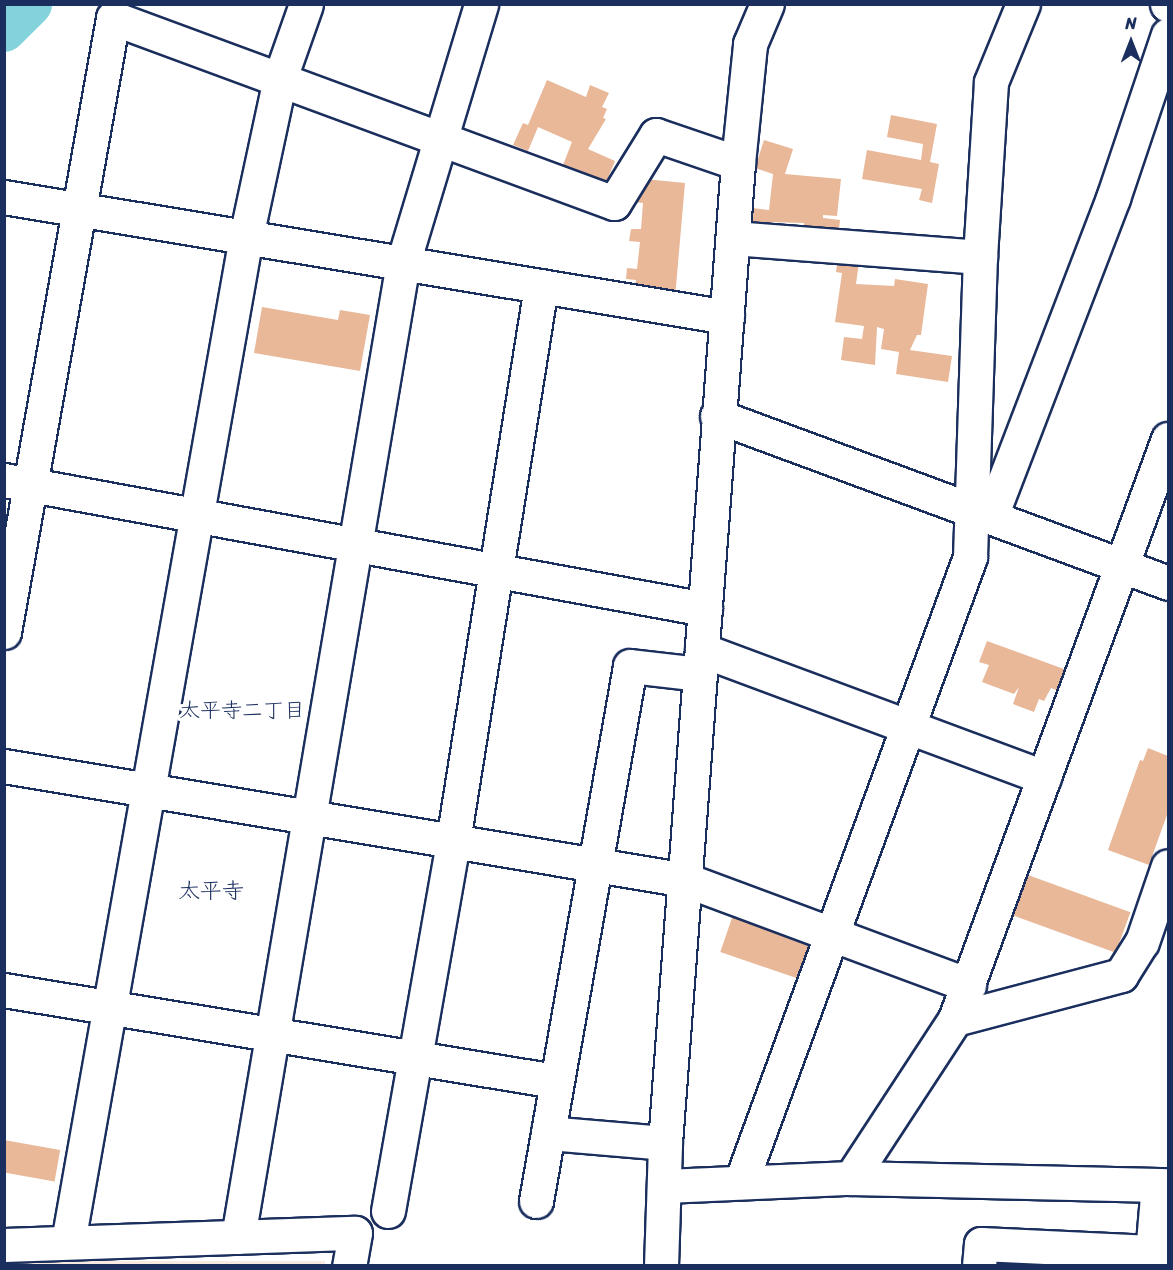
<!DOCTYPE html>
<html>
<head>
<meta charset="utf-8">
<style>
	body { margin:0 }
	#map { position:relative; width:1173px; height:1270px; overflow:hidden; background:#fff; font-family:Sriracha,"Klee One",sans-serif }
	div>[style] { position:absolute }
	.built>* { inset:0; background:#f8eae0; transform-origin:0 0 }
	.river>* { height:44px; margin:-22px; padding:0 22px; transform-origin:22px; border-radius:22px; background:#83d3dd }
	.building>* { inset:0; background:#e8b899; transform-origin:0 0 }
	.roads { filter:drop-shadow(2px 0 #1b2f5e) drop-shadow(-2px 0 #1b2f5e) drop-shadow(0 2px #1b2f5e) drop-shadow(0 -2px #1b2f5e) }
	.minor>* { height:33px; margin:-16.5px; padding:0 16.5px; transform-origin:16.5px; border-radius:16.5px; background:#fff }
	span { translate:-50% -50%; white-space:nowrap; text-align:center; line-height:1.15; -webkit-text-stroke:6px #fff; paint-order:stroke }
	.neighbourhood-label { font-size:21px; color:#1b2f5e }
	.quarter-label { font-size:22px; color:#1b2f5e }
	.frame { position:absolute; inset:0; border:6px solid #1b2f5e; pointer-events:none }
	.north { position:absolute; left:1101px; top:12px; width:60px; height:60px; -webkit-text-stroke:4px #fff; paint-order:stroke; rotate:0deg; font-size:16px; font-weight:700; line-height:24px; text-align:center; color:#1b2f5e }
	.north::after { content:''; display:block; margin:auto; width:21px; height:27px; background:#1b2f5e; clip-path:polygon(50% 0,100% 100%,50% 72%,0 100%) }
</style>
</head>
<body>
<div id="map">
	<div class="built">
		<div style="left:4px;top:1261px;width:321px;height:5px"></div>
	</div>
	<div class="river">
		<div style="left:4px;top:30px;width:37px;rotate:-45deg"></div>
	</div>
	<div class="building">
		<div style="clip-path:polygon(547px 80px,586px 97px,590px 85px,609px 93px,602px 107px,607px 109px,603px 118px,606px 119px,588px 149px,615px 161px,602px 192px,561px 170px,572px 142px,538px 127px,528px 151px,513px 145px,523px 123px,528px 125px)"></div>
		<div style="clip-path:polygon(891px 115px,937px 124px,930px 162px,939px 164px,932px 203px,919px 200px,922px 189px,862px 179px,867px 150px,921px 160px,923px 144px,887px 137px)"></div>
		<div style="clip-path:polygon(764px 140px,793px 149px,785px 174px,841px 179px,837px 216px,823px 215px,823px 218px,840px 220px,838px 237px,803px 234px,804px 223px,771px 222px,770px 229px,751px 228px,753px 208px,769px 210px,773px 174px,755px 168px)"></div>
		<div style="clip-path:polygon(645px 179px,685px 183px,675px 298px,634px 293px,636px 280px,626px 279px,627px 268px,637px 269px,640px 242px,629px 241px,631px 229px,641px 229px,643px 203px,632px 202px,633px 190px,644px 191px)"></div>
		<div style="clip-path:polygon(838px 258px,859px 262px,856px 284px,894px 286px,895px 279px,928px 284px,921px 335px,917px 335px,910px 350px,952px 356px,948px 382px,896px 374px,899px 352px,881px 349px,884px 329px,877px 327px,875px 365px,841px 360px,844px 337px,862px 339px,864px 326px,835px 322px,842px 273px,836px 272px)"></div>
		<div style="clip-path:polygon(262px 307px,338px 320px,340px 310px,370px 315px,360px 371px,254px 353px)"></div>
		<div style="clip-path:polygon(987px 641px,1072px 672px,1064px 693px,1051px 688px,1044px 701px,1039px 699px,1034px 712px,1013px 704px,1019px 687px,1014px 694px,982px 682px,989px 665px,979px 662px)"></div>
		<div style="clip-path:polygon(1148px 748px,1168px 756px,1168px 812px,1149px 865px,1108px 850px,1140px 760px,1143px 761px)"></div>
		<div style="left:1028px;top:875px;width:109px;height:43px;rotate:20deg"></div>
		<div style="left:733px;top:915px;width:82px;height:39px;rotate:19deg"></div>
		<div style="left:4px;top:1140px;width:57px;height:32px;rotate:10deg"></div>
	</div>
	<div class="roads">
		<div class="minor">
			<div style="left:1167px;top:4px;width:1px;rotate:45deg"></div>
			<div style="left:4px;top:197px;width:733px;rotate:9.42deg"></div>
			<div style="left:733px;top:238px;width:248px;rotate:4.4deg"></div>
			<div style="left:717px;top:416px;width:481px;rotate:20.3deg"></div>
			<div style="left:4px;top:480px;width:713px;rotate:10.43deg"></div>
			<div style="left:991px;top:516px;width:341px;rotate:-69deg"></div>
			<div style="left:1113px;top:198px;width:172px;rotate:-71.4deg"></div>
			<div style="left:4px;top:632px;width:624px;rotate:-79.93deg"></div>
			<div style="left:113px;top:18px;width:534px;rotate:20.27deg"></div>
			<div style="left:614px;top:203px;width:80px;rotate:-58.3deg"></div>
			<div style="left:656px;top:135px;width:87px;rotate:18.9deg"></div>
			<div style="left:702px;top:650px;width:365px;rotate:20.4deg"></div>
			<div style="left:4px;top:766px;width:691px;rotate:9.49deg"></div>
			<div style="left:686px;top:880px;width:302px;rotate:20.4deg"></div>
			<div style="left:4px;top:990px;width:558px;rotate:9.38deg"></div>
			<div style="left:955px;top:1019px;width:172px;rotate:-14.8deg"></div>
			<div style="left:1121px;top:975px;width:39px;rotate:-58deg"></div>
			<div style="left:1142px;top:942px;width:80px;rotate:-71.1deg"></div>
			<div style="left:548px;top:1133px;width:117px;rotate:4.9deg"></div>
			<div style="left:851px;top:1178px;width:190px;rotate:-56.8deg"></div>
			<div style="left:955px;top:1019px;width:618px;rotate:-69.83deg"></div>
			<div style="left:741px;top:1182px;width:666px;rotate:-69.88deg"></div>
			<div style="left:970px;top:557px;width:300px;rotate:-88.1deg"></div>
			<div style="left:980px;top:257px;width:175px;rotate:-86.4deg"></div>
			<div style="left:991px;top:82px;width:84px;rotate:-67.7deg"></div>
			<div style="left:665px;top:1186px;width:186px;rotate:-2.5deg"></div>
			<div style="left:851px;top:1178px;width:317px;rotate:1.3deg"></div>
			<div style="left:536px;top:1201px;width:543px;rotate:-80.03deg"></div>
			<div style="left:630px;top:666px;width:70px;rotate:6.5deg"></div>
			<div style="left:388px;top:1211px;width:376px;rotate:-80deg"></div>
			<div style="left:453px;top:841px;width:562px;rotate:-80.99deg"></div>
			<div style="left:238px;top:1237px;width:988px;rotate:-80.39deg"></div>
			<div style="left:403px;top:263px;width:270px;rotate:-73.2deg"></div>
			<div style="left:68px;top:1242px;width:1021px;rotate:-79.96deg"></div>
			<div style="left:246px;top:237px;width:163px;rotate:-77.9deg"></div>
			<div style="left:280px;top:78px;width:78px;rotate:-70.6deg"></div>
			<div style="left:4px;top:1245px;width:351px;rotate:-2deg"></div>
			<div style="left:355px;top:1233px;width:34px;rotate:100deg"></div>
			<div style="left:661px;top:1266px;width:123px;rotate:-88.1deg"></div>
			<div style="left:665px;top:1143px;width:983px;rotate:-85.74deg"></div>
			<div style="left:738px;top:163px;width:120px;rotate:-84.2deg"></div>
			<div style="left:750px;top:44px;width:43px;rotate:-67deg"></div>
			<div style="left:979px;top:1266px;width:22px;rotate:-85deg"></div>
			<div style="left:981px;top:1244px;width:171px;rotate:2.7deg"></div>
			<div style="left:1151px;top:1266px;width:81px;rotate:-85.1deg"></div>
		</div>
	</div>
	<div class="neighbourhood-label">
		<span style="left:242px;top:710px">太平寺二丁目</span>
	</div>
	<div class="quarter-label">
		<span style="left:211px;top:891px">太平寺</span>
	</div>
	<div class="frame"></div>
	<div class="north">N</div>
</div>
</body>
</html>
